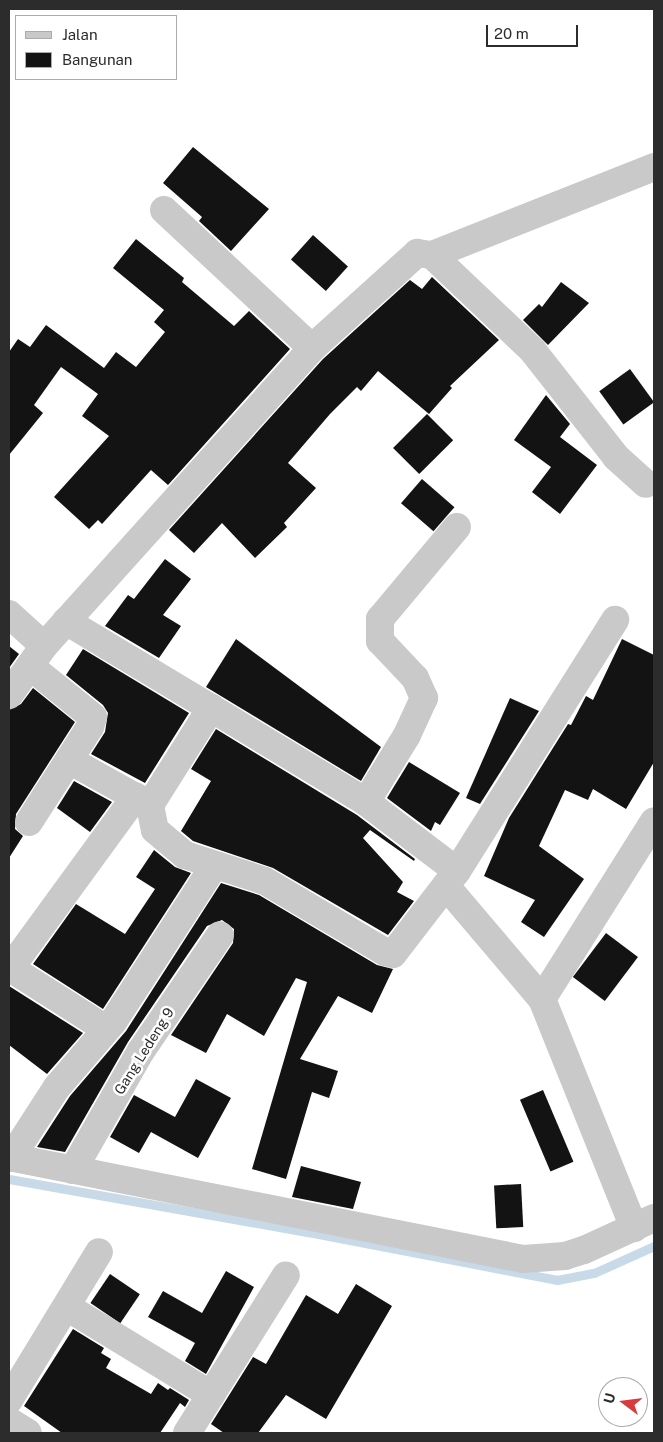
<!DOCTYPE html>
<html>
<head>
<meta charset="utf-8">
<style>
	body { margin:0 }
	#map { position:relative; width:663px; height:1442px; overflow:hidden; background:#fff; font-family:"Public Sans",sans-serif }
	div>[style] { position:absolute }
	.stream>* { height:9px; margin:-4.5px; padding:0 4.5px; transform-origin:4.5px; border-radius:4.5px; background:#c8dae8 }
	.building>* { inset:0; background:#131313; transform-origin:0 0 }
	.street>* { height:28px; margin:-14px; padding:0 14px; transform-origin:14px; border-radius:14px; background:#c9c9c9 }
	span { translate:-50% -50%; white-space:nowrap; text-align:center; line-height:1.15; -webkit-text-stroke:5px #fff; paint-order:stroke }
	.street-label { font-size:14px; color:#2c2c2c }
	.frame { position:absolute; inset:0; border:10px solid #2c2c2c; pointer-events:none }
	.legend { position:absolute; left:15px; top:15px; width:162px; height:65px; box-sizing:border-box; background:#fff; border:1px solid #ababab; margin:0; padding:6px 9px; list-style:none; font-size:15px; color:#2c2c2c }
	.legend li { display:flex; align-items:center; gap:10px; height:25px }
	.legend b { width:25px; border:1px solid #ababab }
	.north { position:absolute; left:598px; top:1377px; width:50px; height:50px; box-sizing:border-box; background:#fff; border:1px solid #ababab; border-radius:50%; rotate:285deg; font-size:14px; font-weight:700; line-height:20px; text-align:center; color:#2c2c2c }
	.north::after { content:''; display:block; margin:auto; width:18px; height:22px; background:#d73b3f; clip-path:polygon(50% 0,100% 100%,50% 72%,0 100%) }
	.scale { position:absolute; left:486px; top:25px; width:92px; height:22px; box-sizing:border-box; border:2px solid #2c2c2c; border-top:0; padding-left:6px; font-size:15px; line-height:18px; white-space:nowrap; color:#2c2c2c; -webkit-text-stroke:4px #fff; paint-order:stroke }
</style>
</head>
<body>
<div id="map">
	<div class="stream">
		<div style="left:9px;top:1179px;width:304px;rotate:10.1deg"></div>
		<div style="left:308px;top:1232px;width:254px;rotate:10.9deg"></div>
		<div style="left:557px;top:1280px;width:38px;rotate:-11deg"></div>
		<div style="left:594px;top:1273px;width:66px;rotate:-24.2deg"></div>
	</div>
	<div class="building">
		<div style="clip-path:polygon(193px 147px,269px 209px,231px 251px,199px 221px,202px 217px,163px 183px)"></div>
		<div style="left:313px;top:235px;width:47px;height:33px;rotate:42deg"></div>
		<div style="clip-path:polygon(136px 239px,184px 278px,182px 282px,234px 326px,249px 311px,290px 349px,168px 485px,151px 470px,102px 524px,98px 520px,89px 529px,54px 497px,109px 436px,82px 416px,98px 394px,61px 367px,34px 405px,43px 413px,9px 455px,9px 352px,18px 339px,30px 347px,46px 325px,104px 368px,116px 352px,136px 367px,165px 332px,154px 322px,164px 310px,113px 268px)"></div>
		<div style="clip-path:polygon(432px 277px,499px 340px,450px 386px,452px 388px,429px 414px,378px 371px,361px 391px,357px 387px,330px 414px,288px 463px,316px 488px,284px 523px,287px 527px,255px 558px,222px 523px,194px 553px,169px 530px,323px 359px,410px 280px,422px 289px)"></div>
		<div style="clip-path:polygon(561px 282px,589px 303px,548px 345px,523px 320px,539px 304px,542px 307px)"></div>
		<div style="left:630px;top:369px;width:41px;height:38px;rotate:54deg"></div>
		<div style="clip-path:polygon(546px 395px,570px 424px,560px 437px,597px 465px,560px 514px,532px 492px,551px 467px,514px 440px)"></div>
		<div style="left:427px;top:414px;width:37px;height:48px;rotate:45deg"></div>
		<div style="left:422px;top:479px;width:43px;height:32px;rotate:41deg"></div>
		<div style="clip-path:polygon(165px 559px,191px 579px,163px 615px,181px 626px,159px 658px,105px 626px,128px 595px,134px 599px)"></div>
		<div style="clip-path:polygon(236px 639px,381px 747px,361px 781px,206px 687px)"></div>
		<div style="clip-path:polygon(622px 639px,654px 655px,654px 762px,626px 809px,593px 789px,588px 800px,565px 790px,539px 846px,584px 879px,544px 937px,521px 922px,535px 900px,484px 876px,509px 818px,568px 724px,571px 725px,586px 696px,593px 700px)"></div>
		<div style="clip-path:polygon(9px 646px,19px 654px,9px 668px)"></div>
		<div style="clip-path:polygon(83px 649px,189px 713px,145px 783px,91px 754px,105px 732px,108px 713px,103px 705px,66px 675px)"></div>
		<div style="clip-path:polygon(33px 688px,75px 722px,16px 814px,15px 829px,23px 836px,9px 858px,9px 710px,21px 704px)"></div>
		<div style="clip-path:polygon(510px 698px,539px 711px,480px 804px,466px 798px)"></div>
		<div style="clip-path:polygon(216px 729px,357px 815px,415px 859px,414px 861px,370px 830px,363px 838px,403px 882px,397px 892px,414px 901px,388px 935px,273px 868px,193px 841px,181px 831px,211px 781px,191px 769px)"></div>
		<div style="clip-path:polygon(409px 762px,460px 793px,440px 825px,435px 822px,431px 831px,387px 798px)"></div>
		<div style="clip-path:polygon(74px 781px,112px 802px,90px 832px,57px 808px)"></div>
		<div style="clip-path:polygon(154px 850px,175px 867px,191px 873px,103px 1009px,33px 964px,76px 904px,125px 934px,155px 889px,136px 877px)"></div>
		<div style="clip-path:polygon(221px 883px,259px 895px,377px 965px,393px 969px,372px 1013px,338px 996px,300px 1059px,338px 1071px,329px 1098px,312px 1092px,286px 1179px,252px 1169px,307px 982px,296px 978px,264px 1036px,227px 1014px,206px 1053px,171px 1035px,233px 943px,234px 929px,222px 920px,207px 926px,128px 1042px,65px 1152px,37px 1147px,70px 1096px,126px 1031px)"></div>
		<div style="left:606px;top:933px;width:40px;height:55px;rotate:37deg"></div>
		<div style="clip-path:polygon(9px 986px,83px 1033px,47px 1074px,9px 1045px)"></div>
		<div style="clip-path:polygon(196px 1079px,231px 1098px,198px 1158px,151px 1132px,139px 1153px,110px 1137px,134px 1095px,175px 1117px)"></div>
		<div style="left:543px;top:1090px;width:78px;height:25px;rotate:67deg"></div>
		<div style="clip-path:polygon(301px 1166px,361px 1182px,353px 1209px,292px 1197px)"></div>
		<div style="left:521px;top:1184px;width:43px;height:27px;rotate:87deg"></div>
		<div style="clip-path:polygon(226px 1271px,254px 1287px,206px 1374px,185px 1361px,195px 1343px,148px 1317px,163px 1291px,202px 1313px)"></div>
		<div style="left:110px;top:1274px;width:36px;height:35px;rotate:34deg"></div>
		<div style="clip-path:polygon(356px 1284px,392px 1306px,326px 1419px,286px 1395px,258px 1433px,224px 1433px,211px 1424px,253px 1357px,266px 1364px,306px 1295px,338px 1314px)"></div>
		<div style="clip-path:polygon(73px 1329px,104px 1348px,101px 1353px,111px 1359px,106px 1368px,151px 1394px,158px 1383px,168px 1390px,170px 1388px,189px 1400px,185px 1407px,180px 1403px,160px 1433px,62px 1433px,24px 1406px)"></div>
	</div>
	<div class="street">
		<div style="left:164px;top:210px;width:202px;rotate:43deg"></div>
		<div style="left:432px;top:255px;width:239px;rotate:-21.6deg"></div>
		<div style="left:9px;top:614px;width:47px;rotate:42.4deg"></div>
		<div style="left:66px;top:621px;width:169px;rotate:31deg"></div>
		<div style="left:9px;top:695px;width:60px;rotate:-54.5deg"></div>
		<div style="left:44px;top:646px;width:401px;rotate:-48deg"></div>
		<div style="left:312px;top:348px;width:142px;rotate:-42.1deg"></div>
		<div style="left:417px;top:253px;width:15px;rotate:8deg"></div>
		<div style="left:432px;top:255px;width:139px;rotate:43.5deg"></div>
		<div style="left:533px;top:351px;width:135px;rotate:51.9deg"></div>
		<div style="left:616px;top:457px;width:40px;rotate:42deg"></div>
		<div style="left:69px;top:760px;width:93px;rotate:29.1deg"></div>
		<div style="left:150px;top:805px;width:115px;rotate:-57.8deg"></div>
		<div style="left:211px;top:708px;width:181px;rotate:31.2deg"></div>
		<div style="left:366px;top:802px;width:114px;rotate:37.2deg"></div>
		<div style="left:366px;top:802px;width:79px;rotate:-58.5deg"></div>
		<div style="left:407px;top:735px;width:41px;rotate:-65.3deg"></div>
		<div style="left:424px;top:698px;width:22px;rotate:-114deg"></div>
		<div style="left:415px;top:678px;width:51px;rotate:-133.4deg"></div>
		<div style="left:380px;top:641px;width:22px;rotate:-90deg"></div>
		<div style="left:380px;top:619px;width:120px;rotate:-50.1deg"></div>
		<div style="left:150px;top:805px;width:25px;rotate:79deg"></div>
		<div style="left:155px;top:830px;width:39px;rotate:40deg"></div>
		<div style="left:185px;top:855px;width:84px;rotate:18deg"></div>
		<div style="left:265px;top:881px;width:139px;rotate:30.6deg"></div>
		<div style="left:385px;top:952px;width:8px;rotate:14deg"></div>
		<div style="left:393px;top:954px;width:105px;rotate:-52.4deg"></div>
		<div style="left:457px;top:871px;width:297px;rotate:-57.8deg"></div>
		<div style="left:29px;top:822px;width:113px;rotate:-57.3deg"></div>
		<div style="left:90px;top:727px;width:10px;rotate:-73deg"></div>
		<div style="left:93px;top:717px;width:81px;rotate:-141deg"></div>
		<div style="left:446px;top:886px;width:148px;rotate:49.7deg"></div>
		<div style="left:542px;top:999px;width:247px;rotate:68.1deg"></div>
		<div style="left:10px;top:968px;width:114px;rotate:32.4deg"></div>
		<div style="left:9px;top:970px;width:215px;rotate:-53.9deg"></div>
		<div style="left:542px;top:999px;width:210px;rotate:-57.8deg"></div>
		<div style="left:9px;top:1157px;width:524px;rotate:11.22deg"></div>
		<div style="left:523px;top:1259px;width:42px;rotate:-4.1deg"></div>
		<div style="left:565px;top:1256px;width:20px;rotate:-18deg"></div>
		<div style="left:584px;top:1250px;width:77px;rotate:-24.6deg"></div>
		<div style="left:11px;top:1158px;width:85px;rotate:-57.1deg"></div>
		<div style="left:57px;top:1087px;width:86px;rotate:-49.3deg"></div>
		<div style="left:113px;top:1022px;width:186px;rotate:-57.1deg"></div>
		<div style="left:73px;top:1170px;width:137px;rotate:-60.3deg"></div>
		<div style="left:141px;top:1051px;width:140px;rotate:-55.7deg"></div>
		<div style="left:67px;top:1307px;width:169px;rotate:31.4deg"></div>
		<div style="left:9px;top:1400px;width:173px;rotate:-58.7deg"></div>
		<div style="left:9px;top:1421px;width:22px;rotate:32deg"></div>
		<div style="left:187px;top:1433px;width:186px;rotate:-57.9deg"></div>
	</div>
	<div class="street-label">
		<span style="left:144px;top:1051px;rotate:-58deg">Gang Ledeng 9</span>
	</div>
	<div class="frame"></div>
	<ul class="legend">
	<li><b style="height:6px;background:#c9c9c9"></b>Jalan</li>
	<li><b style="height:14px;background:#131313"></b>Bangunan</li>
	</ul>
	<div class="north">U</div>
	<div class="scale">20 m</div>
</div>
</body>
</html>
